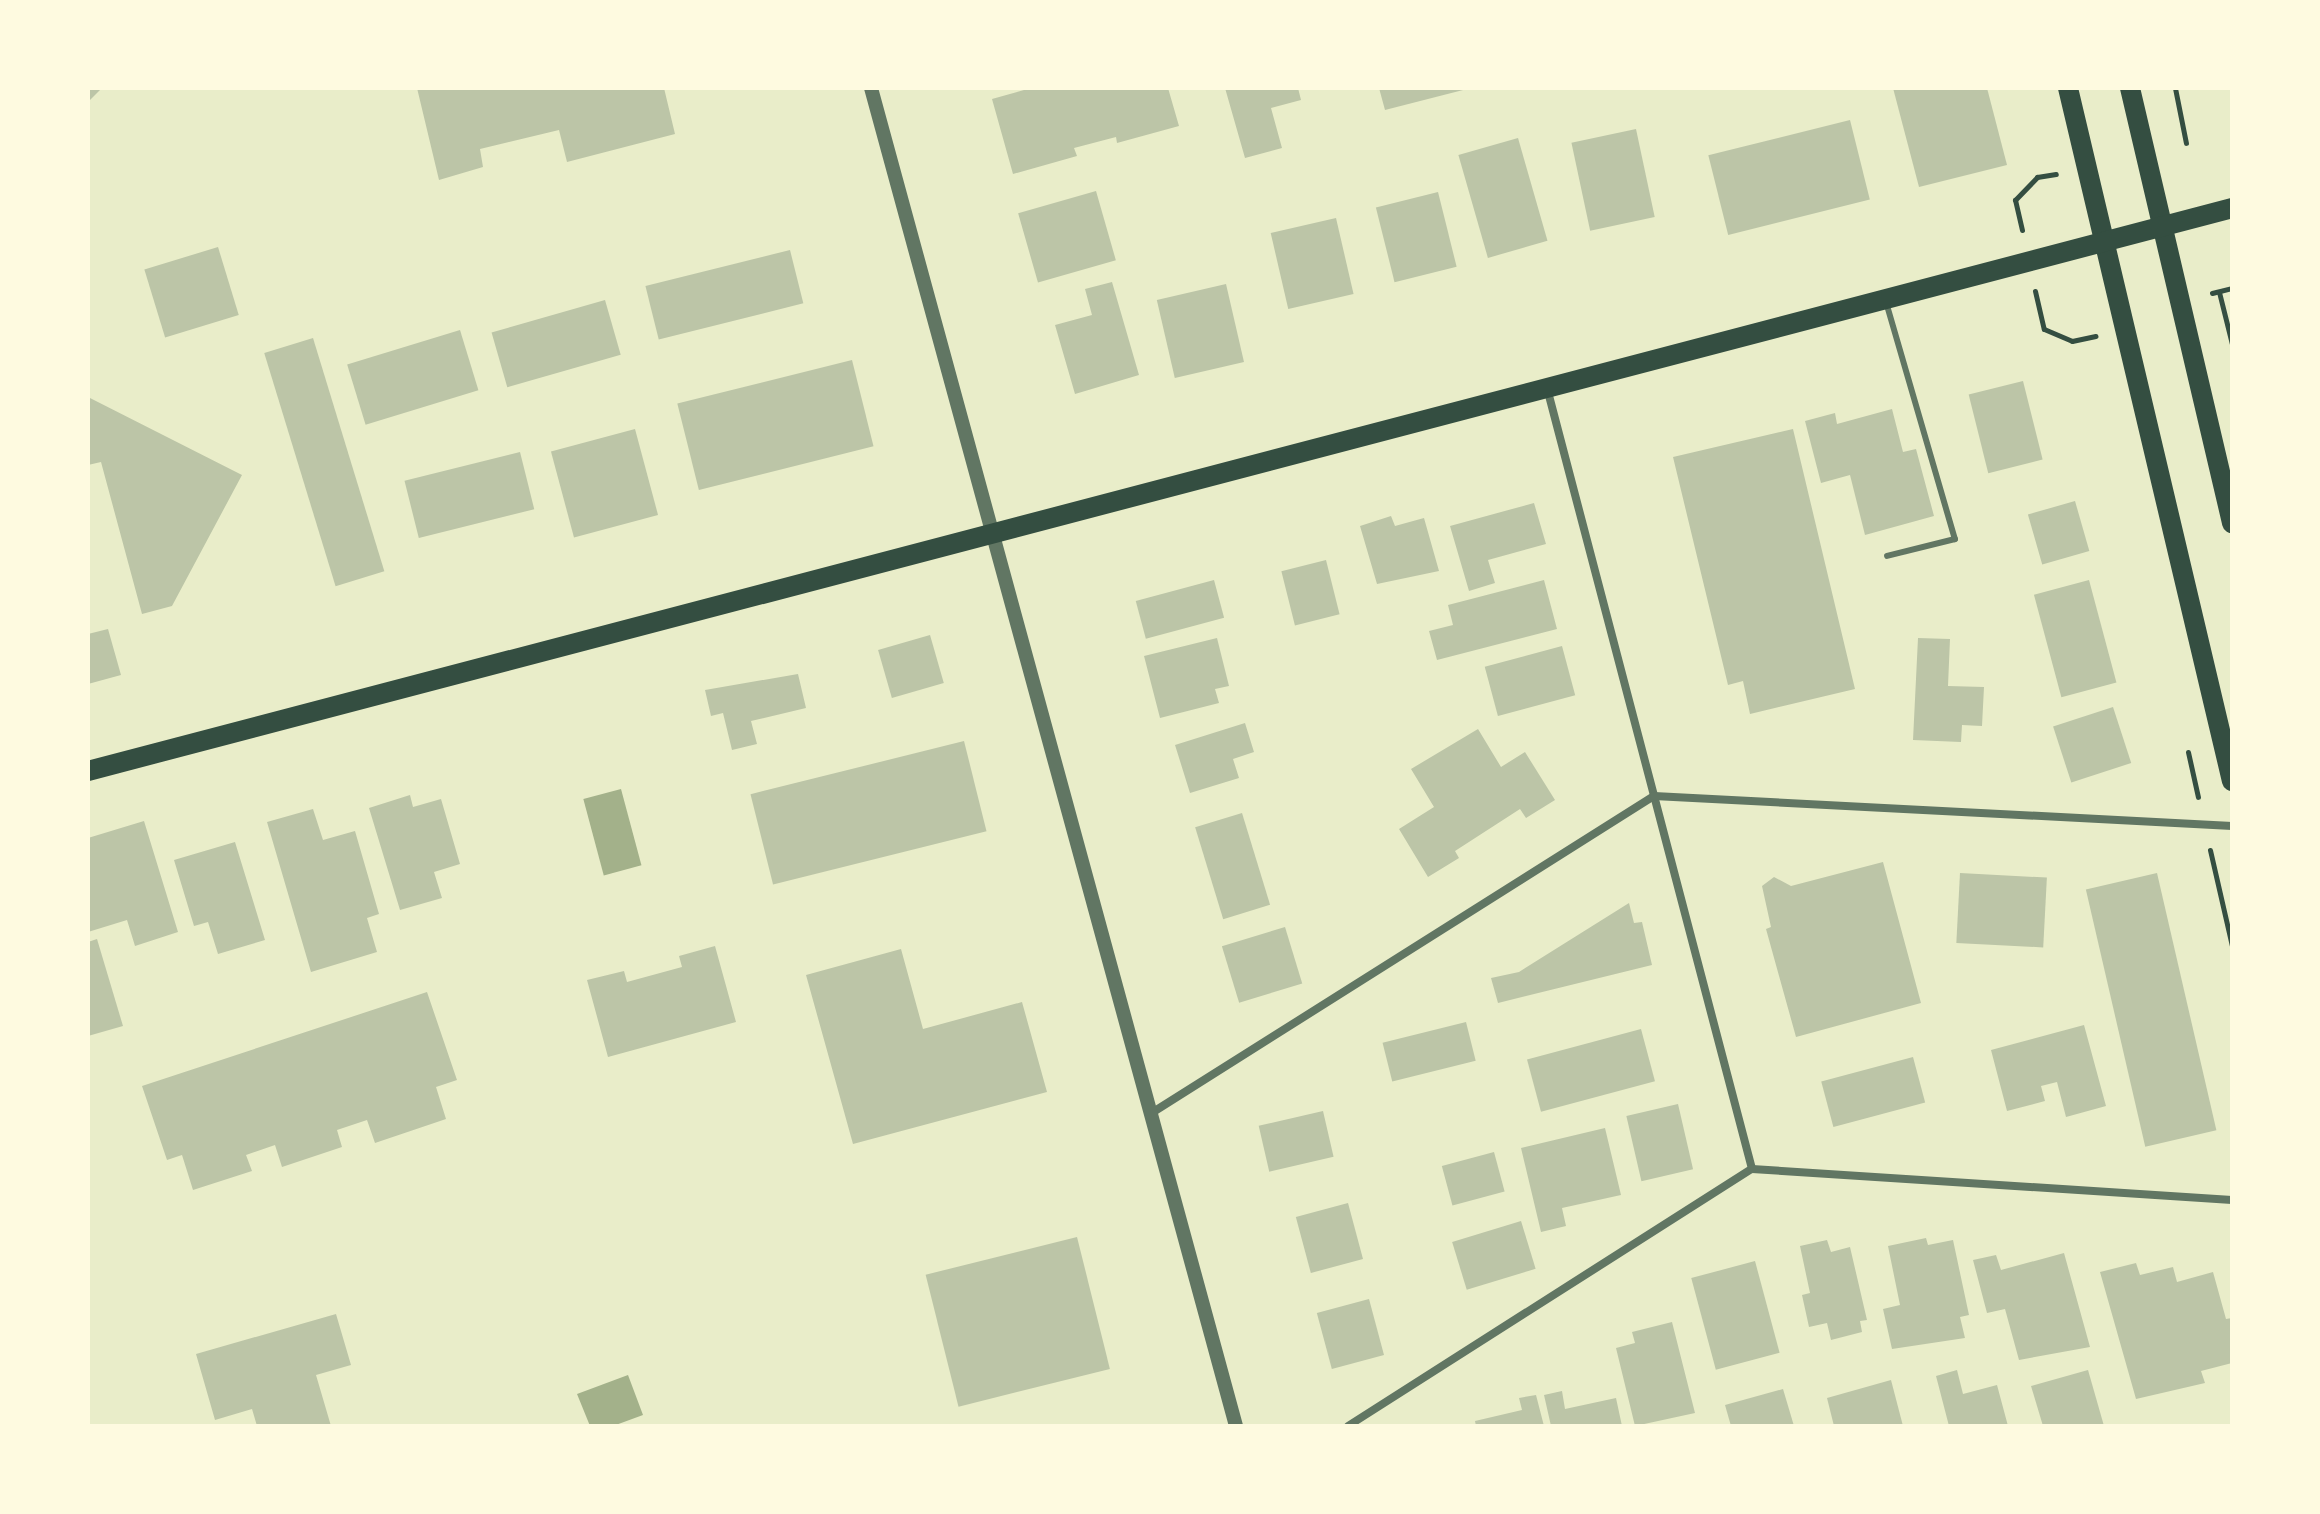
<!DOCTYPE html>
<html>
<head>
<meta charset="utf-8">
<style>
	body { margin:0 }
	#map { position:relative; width:2320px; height:1514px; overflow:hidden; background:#e9edc9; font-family:Poppins,sans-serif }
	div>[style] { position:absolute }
	.water>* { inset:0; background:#a3b18a; transform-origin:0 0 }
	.building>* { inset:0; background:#bcc5a7; transform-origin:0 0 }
	.path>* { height:5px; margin:-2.5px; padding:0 2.5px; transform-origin:2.5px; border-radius:2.5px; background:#344e41 }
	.service>* { height:6px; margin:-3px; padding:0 3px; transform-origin:3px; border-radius:3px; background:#617663 }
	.minor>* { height:8px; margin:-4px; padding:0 4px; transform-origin:4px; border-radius:4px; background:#617663 }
	.tertiary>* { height:14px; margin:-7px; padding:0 7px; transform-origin:7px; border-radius:7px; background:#617663 }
	.primary>* { height:20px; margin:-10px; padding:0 10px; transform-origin:10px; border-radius:10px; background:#344e41 }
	span { translate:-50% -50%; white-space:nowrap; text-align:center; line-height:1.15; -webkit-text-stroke:6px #fefae0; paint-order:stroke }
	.frame { position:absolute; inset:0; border:90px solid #fefae0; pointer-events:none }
</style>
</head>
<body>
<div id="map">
	<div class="water">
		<div style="left:621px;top:789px;width:79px;height:39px;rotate:75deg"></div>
		<div style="clip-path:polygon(628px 1375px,643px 1415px,613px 1426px,590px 1426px,577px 1394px)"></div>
	</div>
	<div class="building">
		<div style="clip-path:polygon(88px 88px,102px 88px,88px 102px)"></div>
		<div style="clip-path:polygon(417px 88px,664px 88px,675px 134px,567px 162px,559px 130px,480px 149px,483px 167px,439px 180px)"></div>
		<div style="clip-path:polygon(1031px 88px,1168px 88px,1179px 126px,1117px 143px,1116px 137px,1074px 148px,1077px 156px,1013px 174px,992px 99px)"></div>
		<div style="clip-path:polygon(1225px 88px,1298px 88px,1301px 100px,1271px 108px,1282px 148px,1245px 158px)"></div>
		<div style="clip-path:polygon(1379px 88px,1467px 88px,1467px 89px,1385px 110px)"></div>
		<div style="clip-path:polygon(1893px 88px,1987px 88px,2007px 165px,1919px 187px)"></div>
		<div style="left:1850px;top:120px;width:82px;height:146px;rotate:76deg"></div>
		<div style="left:1636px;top:129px;width:90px;height:66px;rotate:78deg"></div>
		<div style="left:1518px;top:138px;width:107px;height:62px;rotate:74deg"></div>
		<div style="left:1096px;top:191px;width:72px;height:81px;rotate:74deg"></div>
		<div style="left:1438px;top:192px;width:77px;height:64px;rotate:76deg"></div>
		<div style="left:1336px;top:218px;width:78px;height:67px;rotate:77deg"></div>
		<div style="left:218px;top:247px;width:71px;height:77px;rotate:73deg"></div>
		<div style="left:790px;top:250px;width:55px;height:149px;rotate:76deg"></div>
		<div style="clip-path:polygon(1112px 282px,1139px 375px,1075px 394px,1055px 325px,1092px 315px,1085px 289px)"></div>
		<div style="left:1226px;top:284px;width:80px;height:71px;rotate:77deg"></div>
		<div style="left:605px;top:300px;width:57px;height:118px;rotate:74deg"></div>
		<div style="left:460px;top:330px;width:63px;height:118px;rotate:73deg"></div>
		<div style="left:313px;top:338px;width:244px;height:51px;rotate:73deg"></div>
		<div style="left:852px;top:360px;width:89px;height:180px;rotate:76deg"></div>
		<div style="left:2023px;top:381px;width:81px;height:56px;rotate:76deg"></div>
		<div style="clip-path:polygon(88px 397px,242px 475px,172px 606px,142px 614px,101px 462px,88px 465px)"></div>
		<div style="clip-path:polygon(1892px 409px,1903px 452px,1916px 449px,1934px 516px,1865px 535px,1850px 475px,1821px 483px,1805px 421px,1835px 413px,1837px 424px)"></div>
		<div style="left:635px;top:429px;width:89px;height:87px;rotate:75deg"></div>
		<div style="clip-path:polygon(1793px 429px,1855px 689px,1750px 714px,1743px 681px,1728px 685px,1673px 457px)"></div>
		<div style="left:520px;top:452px;width:59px;height:119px;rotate:76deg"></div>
		<div style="left:2075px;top:501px;width:52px;height:49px;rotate:74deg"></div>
		<div style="clip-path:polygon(1534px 503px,1546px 544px,1488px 560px,1495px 583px,1469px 591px,1450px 526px)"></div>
		<div style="clip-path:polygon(1391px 516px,1395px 526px,1424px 518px,1439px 571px,1377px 584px,1360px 526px)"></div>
		<div style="left:1326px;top:560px;width:56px;height:46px;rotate:76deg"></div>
		<div style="left:1214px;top:580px;width:39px;height:81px;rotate:75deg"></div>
		<div style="clip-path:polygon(1544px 580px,1557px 629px,1437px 660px,1429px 631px,1453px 625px,1448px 605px)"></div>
		<div style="left:2089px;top:580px;width:106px;height:57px;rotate:75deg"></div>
		<div style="clip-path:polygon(108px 629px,121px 675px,88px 684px,88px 634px)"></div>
		<div style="left:930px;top:635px;width:50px;height:54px;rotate:74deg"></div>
		<div style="clip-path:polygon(1217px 638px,1229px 686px,1215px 689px,1219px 703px,1160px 718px,1144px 656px)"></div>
		<div style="clip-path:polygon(1918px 638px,1950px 639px,1948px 686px,1984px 687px,1982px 726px,1962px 725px,1961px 742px,1913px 740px)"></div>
		<div style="left:1562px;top:646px;width:51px;height:80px;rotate:75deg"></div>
		<div style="clip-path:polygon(798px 674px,806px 708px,751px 721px,757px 744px,732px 750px,723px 713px,711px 716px,705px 690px)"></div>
		<div style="left:2113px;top:707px;width:59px;height:63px;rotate:72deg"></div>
		<div style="clip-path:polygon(1245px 723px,1254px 752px,1233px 759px,1239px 778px,1190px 793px,1175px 745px)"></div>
		<div style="clip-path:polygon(1478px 729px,1501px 767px,1525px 752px,1555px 800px,1526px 818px,1520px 809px,1455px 851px,1459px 858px,1428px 877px,1399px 829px,1434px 807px,1411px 769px)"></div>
		<div style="left:964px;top:741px;width:93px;height:220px;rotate:76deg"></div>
		<div style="clip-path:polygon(410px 795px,413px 807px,441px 799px,460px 864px,434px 872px,442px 898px,400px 910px,369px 808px)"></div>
		<div style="clip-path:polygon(313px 809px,323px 840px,355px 831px,379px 914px,367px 918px,377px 952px,311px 972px,267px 822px)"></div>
		<div style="left:1242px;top:813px;width:96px;height:49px;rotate:73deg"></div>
		<div style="clip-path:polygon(144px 821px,178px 932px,135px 946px,127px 920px,88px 932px,88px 838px)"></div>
		<div style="clip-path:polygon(235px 842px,265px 940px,218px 954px,208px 922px,194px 926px,174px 860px)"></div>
		<div style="clip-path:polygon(1883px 862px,1921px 1003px,1796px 1037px,1766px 929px,1771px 927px,1762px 886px,1774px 877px,1791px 886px)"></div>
		<div style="left:1960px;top:873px;width:87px;height:70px;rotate:3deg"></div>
		<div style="left:2157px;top:873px;width:264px;height:73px;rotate:77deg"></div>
		<div style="clip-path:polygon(1629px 903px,1634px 923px,1642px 922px,1652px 965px,1498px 1003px,1491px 978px,1519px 972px)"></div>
		<div style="left:1285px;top:927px;width:59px;height:66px;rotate:73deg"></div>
		<div style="clip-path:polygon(97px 939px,123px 1026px,88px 1036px,88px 942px)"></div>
		<div style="clip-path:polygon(715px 946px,736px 1022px,608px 1057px,587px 980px,624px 971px,627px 982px,682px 967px,679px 956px)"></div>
		<div style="clip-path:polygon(901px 949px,923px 1029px,1022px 1002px,1047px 1092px,853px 1144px,806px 975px)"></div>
		<div style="clip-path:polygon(427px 992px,457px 1080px,436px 1087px,446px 1119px,375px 1143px,367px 1120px,337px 1130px,342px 1147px,282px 1167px,275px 1145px,246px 1155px,252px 1171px,193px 1190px,182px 1155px,167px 1160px,142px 1086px)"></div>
		<div style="left:1466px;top:1022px;width:40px;height:86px;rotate:76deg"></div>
		<div style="clip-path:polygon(2084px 1025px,2106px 1106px,2066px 1117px,2057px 1082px,2041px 1086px,2045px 1101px,2007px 1111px,1991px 1050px)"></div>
		<div style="left:1641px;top:1029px;width:54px;height:118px;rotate:75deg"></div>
		<div style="left:1913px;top:1057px;width:47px;height:95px;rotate:75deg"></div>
		<div style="left:1678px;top:1104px;width:67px;height:53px;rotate:77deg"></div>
		<div style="left:1323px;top:1111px;width:47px;height:66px;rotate:77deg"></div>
		<div style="clip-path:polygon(1605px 1128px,1621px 1195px,1562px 1208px,1566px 1226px,1541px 1232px,1521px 1148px)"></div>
		<div style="left:1494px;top:1152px;width:41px;height:54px;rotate:75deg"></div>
		<div style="left:1348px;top:1203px;width:58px;height:54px;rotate:75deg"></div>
		<div style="left:1521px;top:1221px;width:50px;height:72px;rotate:73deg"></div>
		<div style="left:1077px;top:1237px;width:136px;height:156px;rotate:76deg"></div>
		<div style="clip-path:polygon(1926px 1238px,1928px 1245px,1953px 1240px,1969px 1315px,1960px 1317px,1965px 1338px,1892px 1349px,1883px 1309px,1900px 1305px,1888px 1246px)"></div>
		<div style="clip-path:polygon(1827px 1240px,1831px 1252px,1850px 1247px,1867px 1320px,1860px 1321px,1862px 1332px,1831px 1340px,1827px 1323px,1809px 1327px,1802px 1295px,1810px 1293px,1800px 1246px)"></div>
		<div style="clip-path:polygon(2064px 1253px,2090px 1347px,2019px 1360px,2005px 1309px,1987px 1313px,1973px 1260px,1996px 1255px,2001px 1270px)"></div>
		<div style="left:1755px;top:1261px;width:95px;height:66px;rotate:75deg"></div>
		<div style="clip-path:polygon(2136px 1263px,2140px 1275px,2173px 1267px,2177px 1282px,2213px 1272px,2226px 1319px,2232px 1318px,2232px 1363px,2201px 1371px,2205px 1383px,2136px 1399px,2100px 1272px)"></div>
		<div style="left:1369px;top:1299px;width:58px;height:54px;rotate:75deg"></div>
		<div style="clip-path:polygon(336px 1314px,351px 1365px,316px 1375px,331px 1426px,257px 1426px,252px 1409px,215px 1420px,196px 1354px)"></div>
		<div style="clip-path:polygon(1672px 1322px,1695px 1413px,1635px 1426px,1616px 1348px,1635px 1343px,1632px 1332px)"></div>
		<div style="clip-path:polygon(1957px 1370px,1963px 1394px,1997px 1385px,2008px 1426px,1949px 1426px,1936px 1376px)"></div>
		<div style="clip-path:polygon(2088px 1370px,2104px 1426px,2043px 1426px,2031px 1386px)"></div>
		<div style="clip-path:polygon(1891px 1380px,1903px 1426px,1834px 1426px,1827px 1398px)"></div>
		<div style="clip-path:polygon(1783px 1389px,1794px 1426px,1731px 1426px,1725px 1405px)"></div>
		<div style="clip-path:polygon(1562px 1391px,1565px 1409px,1616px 1398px,1622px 1426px,1551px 1426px,1544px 1395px)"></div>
		<div style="clip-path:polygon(1536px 1395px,1544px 1426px,1476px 1426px,1475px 1421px,1522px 1410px,1519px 1398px)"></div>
	</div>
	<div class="path">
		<div style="left:2175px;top:88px;width:56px;rotate:78.7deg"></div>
		<div style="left:2022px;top:230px;width:31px;rotate:-103deg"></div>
		<div style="left:2015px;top:200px;width:32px;rotate:-46deg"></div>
		<div style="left:2037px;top:177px;width:19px;rotate:-9deg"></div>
		<div style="left:2035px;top:291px;width:39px;rotate:77deg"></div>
		<div style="left:2044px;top:329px;width:30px;rotate:23deg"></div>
		<div style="left:2072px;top:341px;width:24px;rotate:-12deg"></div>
		<div style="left:2219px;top:292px;width:54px;rotate:76deg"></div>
		<div style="left:2212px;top:293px;width:21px;rotate:-14deg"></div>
		<div style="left:2188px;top:752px;width:46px;rotate:77.5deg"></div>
		<div style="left:2210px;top:850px;width:98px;rotate:77.1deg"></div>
	</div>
	<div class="service">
		<div style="left:1886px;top:302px;width:247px;rotate:73.8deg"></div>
		<div style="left:1955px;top:539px;width:70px;rotate:166deg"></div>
	</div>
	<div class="minor">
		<div style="left:1547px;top:388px;width:807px;rotate:75.29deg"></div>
		<div style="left:1150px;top:1114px;width:596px;rotate:-32.25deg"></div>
		<div style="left:1654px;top:796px;width:579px;rotate:2.97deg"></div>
		<div style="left:1348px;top:1426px;width:479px;rotate:-32.5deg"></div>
		<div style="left:1752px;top:1169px;width:481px;rotate:3.7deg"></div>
	</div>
	<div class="tertiary">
		<div style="left:871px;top:88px;width:1387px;rotate:74.74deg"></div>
	</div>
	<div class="primary">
		<div style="left:2068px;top:88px;width:712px;rotate:76.69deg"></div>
		<div style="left:2130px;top:88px;width:447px;rotate:76.8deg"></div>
		<div style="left:88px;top:771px;width:2217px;rotate:-14.71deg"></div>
	</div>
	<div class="frame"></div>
</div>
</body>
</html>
